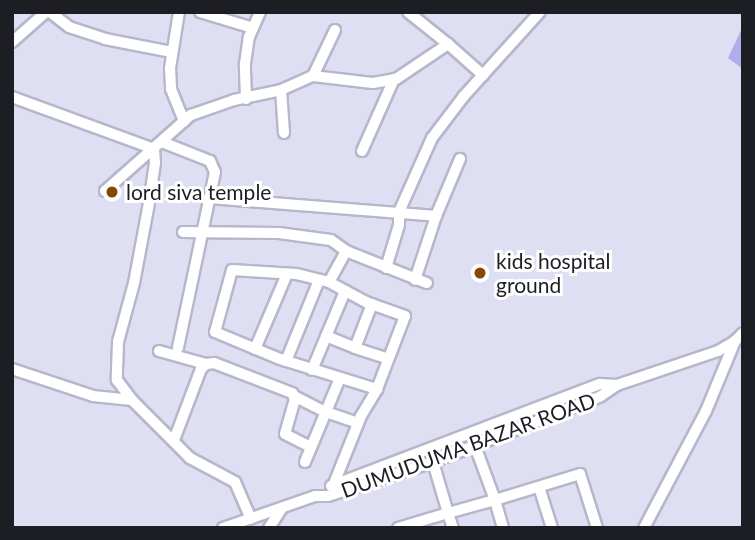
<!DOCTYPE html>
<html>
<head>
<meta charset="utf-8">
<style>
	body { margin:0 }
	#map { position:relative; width:755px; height:540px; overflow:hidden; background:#dfdff3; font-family:Lato,sans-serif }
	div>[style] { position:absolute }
	.green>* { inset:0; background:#afadec }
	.roads { filter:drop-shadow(2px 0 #b7b7cb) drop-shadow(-2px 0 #b7b7cb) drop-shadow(0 2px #b7b7cb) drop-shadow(0 -2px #b7b7cb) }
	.minor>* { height:10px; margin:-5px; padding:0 5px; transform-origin:5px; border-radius:5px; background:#fff }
	.dots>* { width:19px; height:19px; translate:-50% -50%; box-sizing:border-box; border:4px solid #fff; border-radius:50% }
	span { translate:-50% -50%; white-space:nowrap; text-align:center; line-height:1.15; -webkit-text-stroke:6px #fff; paint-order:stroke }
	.poi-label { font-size:21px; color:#1d1d24 }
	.left { translate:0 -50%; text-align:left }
	.street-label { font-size:21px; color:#1d1d24 }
	.frame { position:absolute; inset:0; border:14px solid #1d1d24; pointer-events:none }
</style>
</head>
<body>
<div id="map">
	<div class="green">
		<div style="clip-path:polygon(743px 26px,743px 69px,728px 58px)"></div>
	</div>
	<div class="roads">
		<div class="minor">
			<div style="left:50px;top:12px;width:24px;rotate:38deg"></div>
			<div style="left:69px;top:27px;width:38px;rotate:18deg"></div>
			<div style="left:105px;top:39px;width:68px;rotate:11deg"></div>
			<div style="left:179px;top:12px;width:57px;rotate:99.1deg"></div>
			<div style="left:170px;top:68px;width:21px;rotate:87deg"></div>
			<div style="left:171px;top:89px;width:35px;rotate:68deg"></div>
			<div style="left:200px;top:12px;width:55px;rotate:16.8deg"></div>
			<div style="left:408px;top:12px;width:51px;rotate:38.7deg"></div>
			<div style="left:12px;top:42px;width:45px;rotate:-41.4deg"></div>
			<div style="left:313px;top:76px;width:51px;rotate:-64.4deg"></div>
			<div style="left:281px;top:90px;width:35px;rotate:-24deg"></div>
			<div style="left:313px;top:76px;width:60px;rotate:6.7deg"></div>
			<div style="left:373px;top:83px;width:23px;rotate:-10deg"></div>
			<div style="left:396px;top:79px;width:63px;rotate:-33.9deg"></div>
			<div style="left:448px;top:44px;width:47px;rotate:41.5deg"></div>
			<div style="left:12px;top:97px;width:151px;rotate:20.1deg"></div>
			<div style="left:154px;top:149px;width:14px;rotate:86deg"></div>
			<div style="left:155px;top:163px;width:40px;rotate:98.5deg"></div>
			<div style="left:149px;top:203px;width:81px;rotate:100.6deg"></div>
			<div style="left:134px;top:283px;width:61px;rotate:105.2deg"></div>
			<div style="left:118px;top:342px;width:38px;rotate:92deg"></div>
			<div style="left:117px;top:380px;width:25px;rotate:53deg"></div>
			<div style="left:132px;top:400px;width:82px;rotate:45deg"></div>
			<div style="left:190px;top:458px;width:51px;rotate:28.1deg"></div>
			<div style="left:235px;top:482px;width:40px;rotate:66.6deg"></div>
			<div style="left:246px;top:99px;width:35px;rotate:-92deg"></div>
			<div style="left:245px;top:64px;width:27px;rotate:-82deg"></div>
			<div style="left:249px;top:37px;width:27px;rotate:-66deg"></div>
			<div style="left:162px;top:142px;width:52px;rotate:21.6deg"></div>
			<div style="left:210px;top:161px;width:12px;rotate:66deg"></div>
			<div style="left:215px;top:172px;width:180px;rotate:101.9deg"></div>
			<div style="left:362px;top:151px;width:79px;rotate:-66deg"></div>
			<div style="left:105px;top:191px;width:115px;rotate:-41.5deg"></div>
			<div style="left:191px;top:115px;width:46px;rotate:-19.2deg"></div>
			<div style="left:234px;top:100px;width:48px;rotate:-12deg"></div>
			<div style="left:281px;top:90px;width:43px;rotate:86deg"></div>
			<div style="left:209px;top:198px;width:228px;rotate:4.5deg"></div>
			<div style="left:436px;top:216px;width:67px;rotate:108.2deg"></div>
			<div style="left:436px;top:216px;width:62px;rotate:-67.2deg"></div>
			<div style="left:183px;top:232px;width:96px;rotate:0.6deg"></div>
			<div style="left:279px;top:233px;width:52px;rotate:7.7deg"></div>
			<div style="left:331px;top:240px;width:19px;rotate:36deg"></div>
			<div style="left:386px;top:268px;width:45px;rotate:-73.2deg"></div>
			<div style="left:399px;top:225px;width:13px;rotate:-90deg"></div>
			<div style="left:399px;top:212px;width:81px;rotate:-66deg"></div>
			<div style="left:432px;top:138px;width:53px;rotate:-52.7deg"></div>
			<div style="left:464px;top:96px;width:113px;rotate:-47.9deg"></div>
			<div style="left:329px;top:282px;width:34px;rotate:-166deg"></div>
			<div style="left:296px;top:274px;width:64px;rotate:-176.4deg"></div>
			<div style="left:232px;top:270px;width:64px;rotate:105.3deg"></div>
			<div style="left:215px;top:332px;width:70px;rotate:22.6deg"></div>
			<div style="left:280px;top:359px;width:102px;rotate:17.2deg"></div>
			<div style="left:372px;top:304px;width:47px;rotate:111.1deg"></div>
			<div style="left:355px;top:348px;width:35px;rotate:18deg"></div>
			<div style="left:326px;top:336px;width:31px;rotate:22deg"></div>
			<div style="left:255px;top:349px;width:82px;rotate:-66.9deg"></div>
			<div style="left:159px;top:351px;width:49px;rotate:15.5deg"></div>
			<div style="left:286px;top:361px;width:87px;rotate:-67.8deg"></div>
			<div style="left:12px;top:369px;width:85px;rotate:18.4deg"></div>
			<div style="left:93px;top:396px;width:39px;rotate:6deg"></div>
			<div style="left:312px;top:370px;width:86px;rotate:-67.3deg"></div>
			<div style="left:294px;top:396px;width:36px;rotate:27deg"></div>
			<div style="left:326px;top:412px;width:34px;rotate:19deg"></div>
			<div style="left:174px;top:440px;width:76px;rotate:-69.2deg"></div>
			<div style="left:201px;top:369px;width:7px;rotate:-45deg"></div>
			<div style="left:206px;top:364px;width:8px;rotate:-7deg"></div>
			<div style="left:214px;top:363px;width:84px;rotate:21deg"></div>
			<div style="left:292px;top:393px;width:7px;rotate:63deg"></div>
			<div style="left:295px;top:399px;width:36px;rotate:106deg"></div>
			<div style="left:285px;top:434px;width:29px;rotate:27deg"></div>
			<div style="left:305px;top:462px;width:91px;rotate:-67.4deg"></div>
			<div style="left:433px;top:462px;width:53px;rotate:73.6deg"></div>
			<div style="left:448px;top:513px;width:49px;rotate:-15.5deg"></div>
			<div style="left:495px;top:500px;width:58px;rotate:-110.3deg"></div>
			<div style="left:331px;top:486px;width:288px;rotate:-20.8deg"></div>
			<div style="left:600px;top:384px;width:17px;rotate:3deg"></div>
			<div style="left:333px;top:486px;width:75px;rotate:-68.2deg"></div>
			<div style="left:361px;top:416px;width:31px;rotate:-59deg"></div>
			<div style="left:377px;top:389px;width:78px;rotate:-69deg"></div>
			<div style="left:405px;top:316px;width:41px;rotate:-160.3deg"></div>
			<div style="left:366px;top:302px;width:42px;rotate:-151.6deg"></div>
			<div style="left:329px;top:282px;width:35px;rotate:-61deg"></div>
			<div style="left:346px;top:251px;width:87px;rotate:21.6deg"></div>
			<div style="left:539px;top:487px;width:43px;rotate:72.4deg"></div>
			<div style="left:223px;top:528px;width:97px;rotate:-19.2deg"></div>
			<div style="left:315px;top:496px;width:13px"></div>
			<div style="left:328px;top:496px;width:110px;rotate:-17.9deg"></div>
			<div style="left:433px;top:462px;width:180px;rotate:-21.4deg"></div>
			<div style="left:601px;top:396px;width:19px;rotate:-35deg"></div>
			<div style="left:617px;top:385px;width:107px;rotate:-18.6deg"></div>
			<div style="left:718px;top:351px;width:20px;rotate:-30deg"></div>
			<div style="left:269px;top:528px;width:24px;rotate:-57deg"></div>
			<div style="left:398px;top:528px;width:52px;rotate:-16.7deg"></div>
			<div style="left:448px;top:513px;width:16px;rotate:72deg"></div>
			<div style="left:503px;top:528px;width:29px;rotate:-106deg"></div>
			<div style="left:495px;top:500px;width:89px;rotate:-17deg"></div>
			<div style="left:580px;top:474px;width:57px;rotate:72.5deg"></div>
			<div style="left:644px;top:528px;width:132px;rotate:-62.1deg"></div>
			<div style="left:706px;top:411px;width:76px;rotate:-67.5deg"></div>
			<div style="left:735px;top:341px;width:11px;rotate:-45deg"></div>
		</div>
	</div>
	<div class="dots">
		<div style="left:112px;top:192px;background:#864807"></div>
		<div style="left:480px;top:273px;background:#864807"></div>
	</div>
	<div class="poi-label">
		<span class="left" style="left:126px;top:192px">lord siva temple</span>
		<span class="left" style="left:496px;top:273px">kids hospital<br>ground</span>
	</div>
	<div class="street-label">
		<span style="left:468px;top:445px;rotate:-20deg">DUMUDUMA BAZAR ROAD</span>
	</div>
	<div class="frame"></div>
</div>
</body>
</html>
